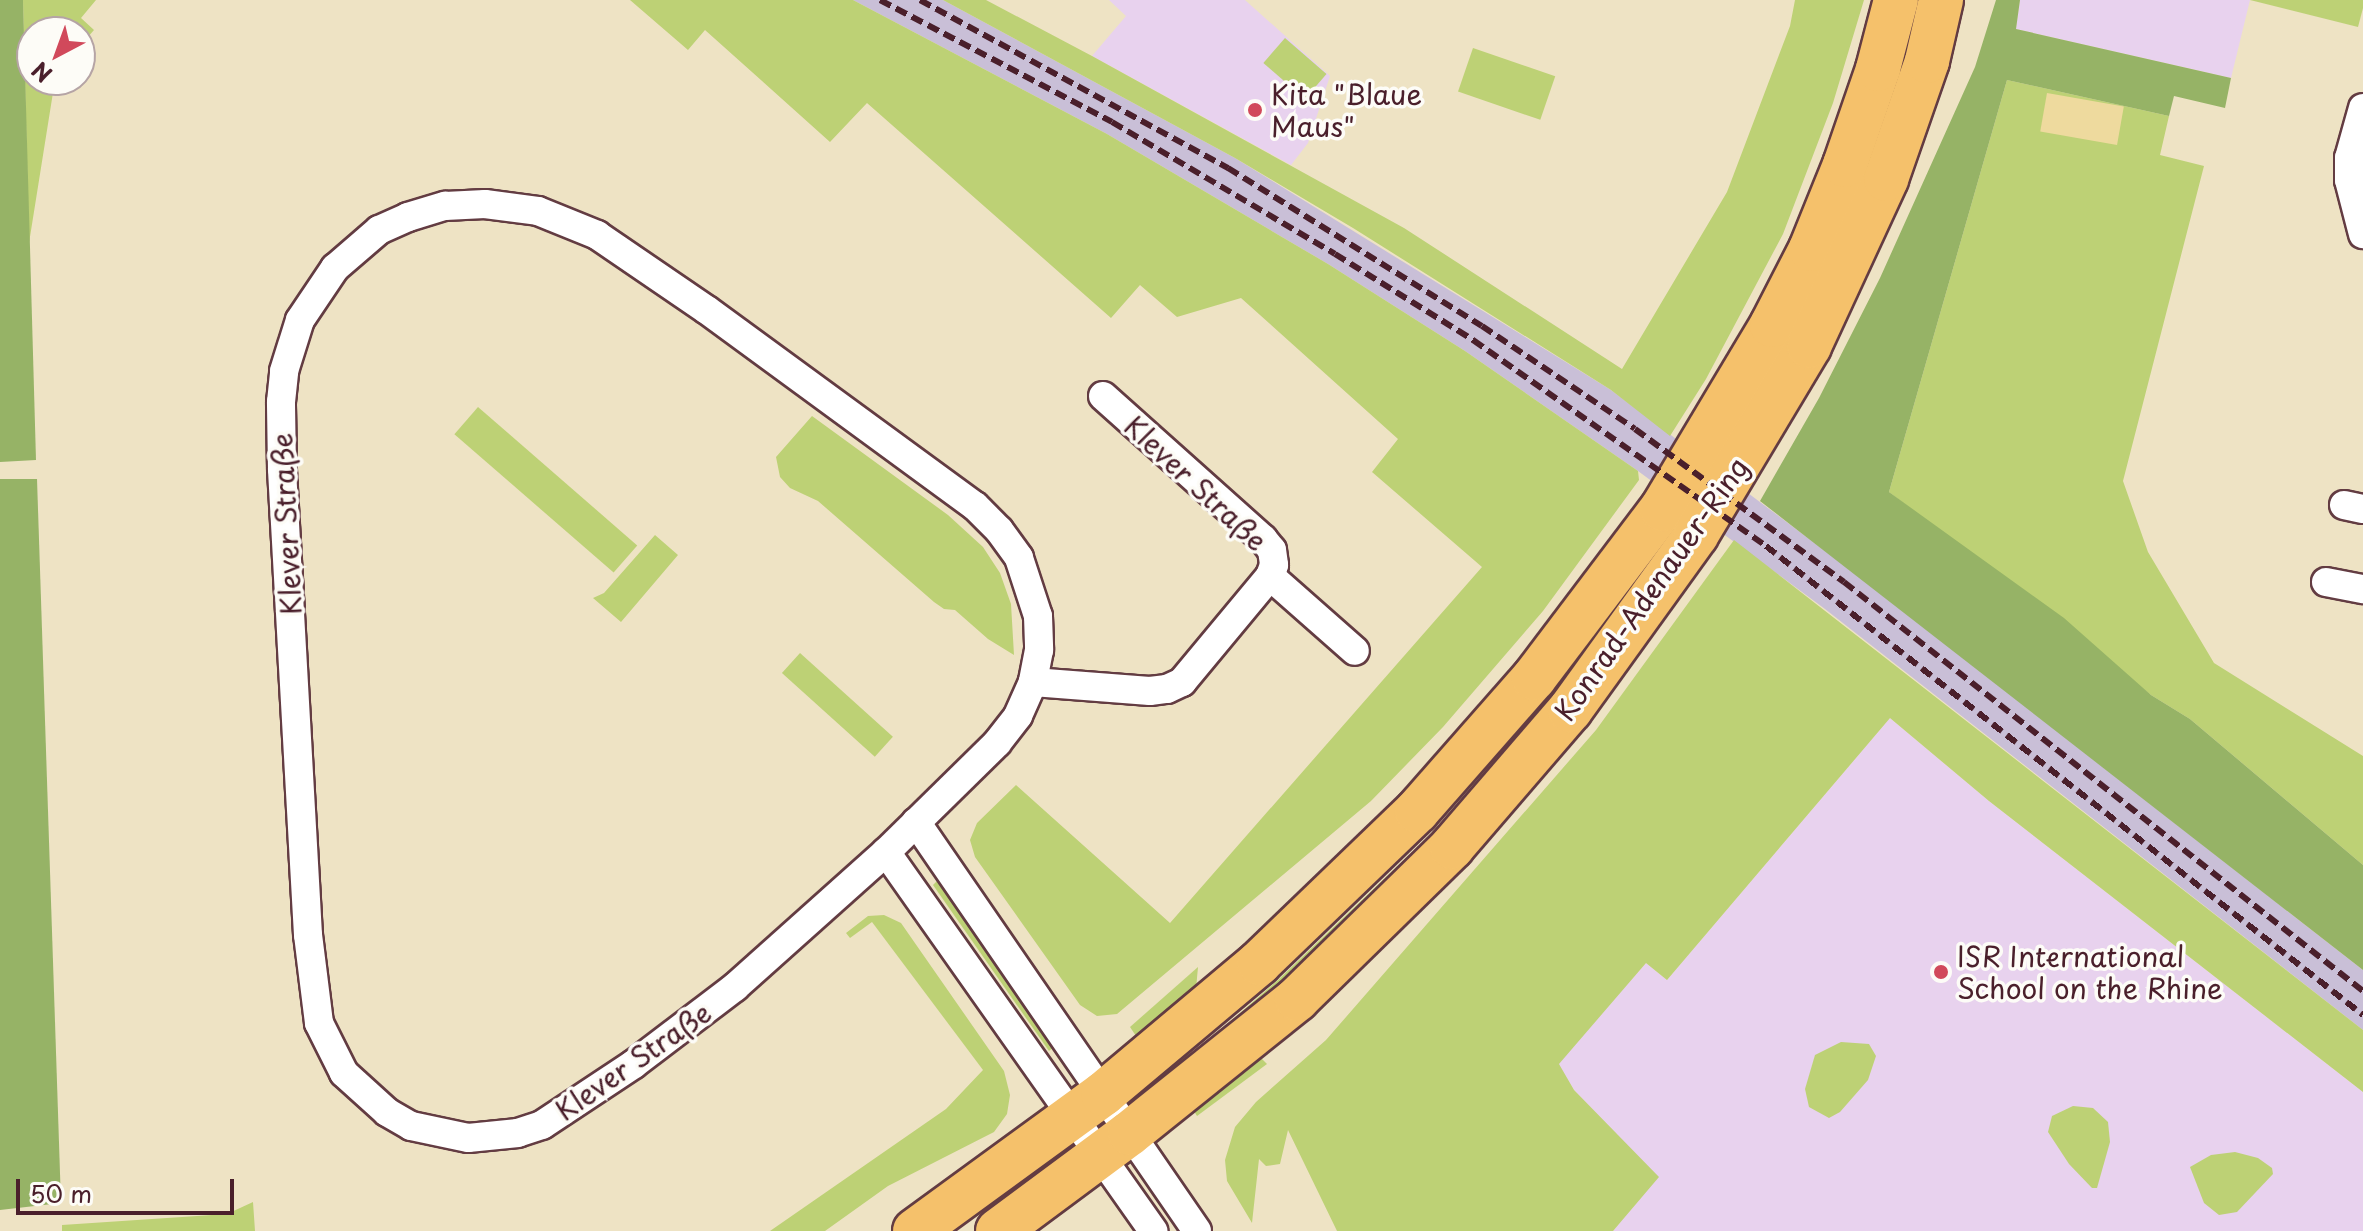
<!DOCTYPE html>
<html>
<head>
<meta charset="utf-8">
<style>
	body { margin:0 }
	#map { position:relative; width:2363px; height:1231px; overflow:hidden; background:#eee3c4; font-family:"Playpen Sans",sans-serif }
	div>[style] { position:absolute }
	.built>* { inset:0; background:#e8d2ee }
	.industrial>* { inset:0; background:#c9bfd7 }
	.green>* { inset:0; background:#bdd175; transform-origin:0 0 }
	.forest>* { inset:0; background:#96b366 }
	.sand>* { inset:0; background:#eeda9e; transform-origin:0 0 }
	.roads { filter:drop-shadow(2px 0 #633c42) drop-shadow(-2px 0 #633c42) drop-shadow(0 2px #633c42) drop-shadow(0 -2px #633c42) }
	.minor>* { height:28px; margin:-14px; padding:0 14px; transform-origin:14px; border-radius:14px; background:#fff }
	.primary>* { height:44px; margin:-22px; padding:0 22px; transform-origin:22px; border-radius:22px; background:#f5c16b }
	.rail>* { height:6px; margin-top:-3px; transform-origin:0; background:repeating-linear-gradient(90deg,#4a1f2b 0 12px,transparent 0 18px) }
	.dots>* { width:22px; height:22px; translate:-50% -50%; box-sizing:border-box; border:4px solid #fdfcf7; border-radius:50% }
	span { translate:-50% -50%; white-space:nowrap; text-align:center; line-height:1.15; -webkit-text-stroke:7px #fdfcf7; paint-order:stroke }
	.poi-label { font-size:28px; color:#4a1f2b }
	.left { translate:0 -50%; text-align:left }
	.street-label { font-size:28px; color:#4a1f2b }
	.north { position:absolute; left:16px; top:16px; width:80px; height:80px; box-sizing:border-box; background:#fdfcf7; border:2px solid #b5a4a5; border-radius:50%; rotate:221deg; font-size:22px; font-weight:700; line-height:32px; text-align:center; color:#4a1f2b }
	.north::after { content:''; display:block; margin:auto; width:28px; height:36px; background:#d1495b; clip-path:polygon(50% 0,100% 100%,50% 72%,0 100%) }
	.scale { position:absolute; left:16px; top:1179px; width:218px; height:36px; box-sizing:border-box; border:4px solid #4a1f2b; border-top:0; padding-left:10px; font-size:24px; line-height:28px; white-space:nowrap; color:#4a1f2b; -webkit-text-stroke:6px #fdfcf7; paint-order:stroke }
</style>
</head>
<body>
<div id="map">
	<div class="built">
		<div style="clip-path:polygon(1109px 0,1245px 0,1330px 76px,1308px 143px,1291px 165px,1092px 56px,1126px 16px)"></div>
		<div style="clip-path:polygon(2020px 0,2250px 0,2231px 78px,2016px 29px)"></div>
		<div style="clip-path:polygon(1890px 718px,1989px 801px,2363px 1092px,2363px 1231px,1613px 1231px,1658px 1177px,1574px 1090px,1558px 1064px,1646px 963px,1667px 980px)"></div>
	</div>
	<div class="industrial">
		<div style="clip-path:polygon(853px 0,943px 0,1235px 158px,1611px 390px,1853px 572px,2363px 970px,2363px 1030px,1825px 609px,1638px 471px,1465px 351px,1328px 264px,1107px 134px)"></div>
	</div>
	<div class="green">
		<div style="clip-path:polygon(23px 0,96px 0,81px 18px,94px 30px,80px 46px,80px 32px,32px 32px,32px 80px,55px 80px,29px 243px)"></div>
		<div style="clip-path:polygon(630px 0,853px 0,1107px 134px,1328px 264px,1465px 351px,1638px 471px,1639px 480px,1543px 611px,1443px 727px,1371px 801px,1117px 1014px,1097px 1016px,1080px 1005px,975px 857px,970px 840px,977px 823px,1016px 785px,1170px 923px,1482px 567px,1372px 472px,1398px 439px,1241px 298px,1177px 317px,1140px 285px,1111px 318px,867px 103px,830px 142px,705px 30px,688px 50px)"></div>
		<div style="clip-path:polygon(943px 0,986px 0,1092px 56px,1404px 228px,1622px 369px,1727px 192px,1790px 26px,1795px 0,1864px 0,1833px 103px,1783px 234px,1706px 379px,1670px 436px,1611px 390px,1353px 228px,1235px 158px)"></div>
		<div style="clip-path:polygon(2250px 0,2363px 0,2363px 8px,2358px 27px)"></div>
		<div style="left:1285px;top:38px;width:55px;height:33px;rotate:41deg"></div>
		<div style="left:1473px;top:48px;width:87px;height:46px;rotate:19deg"></div>
		<div style="clip-path:polygon(2007px 80px,2169px 116px,2160px 155px,2204px 166px,2123px 481px,2148px 552px,2214px 663px,2363px 756px,2363px 865px,2190px 719px,2151px 695px,1889px 492px)"></div>
		<div style="left:478px;top:407px;width:211px;height:36px;rotate:41deg"></div>
		<div style="clip-path:polygon(812px 416px,948px 515px,983px 547px,1000px 573px,1011px 604px,1014px 655px,988px 639px,955px 610px,944px 609px,934px 602px,818px 501px,790px 488px,780px 477px,776px 457px)"></div>
		<div style="clip-path:polygon(655px 535px,678px 555px,621px 622px,593px 598px,604px 593px)"></div>
		<div style="clip-path:polygon(1734px 540px,2363px 1030px,2363px 1092px,1989px 801px,1890px 718px,1667px 980px,1646px 963px,1559px 1064px,1574px 1090px,1659px 1177px,1613px 1231px,1337px 1231px,1288px 1130px,1280px 1164px,1266px 1166px,1259px 1159px,1252px 1223px,1227px 1181px,1225px 1160px,1235px 1127px,1256px 1102px,1326px 1040px,1596px 730px)"></div>
		<div style="left:800px;top:653px;width:125px;height:27px;rotate:42deg"></div>
		<div style="clip-path:polygon(1408px 856px,1413px 862px,1283px 987px,1171px 1082px,1164px 1073px,1187px 1054px,1194px 1053px,1278px 980px)"></div>
		<div style="clip-path:polygon(937px 881px,1057px 1044px,1049px 1051px,933px 885px)"></div>
		<div style="clip-path:polygon(884px 915px,901px 923px,1004px 1071px,1010px 1095px,1007px 1114px,994px 1132px,888px 1186px,825px 1231px,770px 1231px,946px 1109px,983px 1070px,872px 922px,850px 938px,846px 933px,868px 916px)"></div>
		<div style="clip-path:polygon(1198px 967px,1196px 989px,1138px 1039px,1130px 1027px)"></div>
		<div style="clip-path:polygon(1841px 1042px,1869px 1044px,1876px 1056px,1868px 1080px,1840px 1112px,1829px 1118px,1809px 1107px,1805px 1089px,1815px 1055px)"></div>
		<div style="clip-path:polygon(1261px 1058px,1267px 1064px,1197px 1116px,1191px 1106px)"></div>
		<div style="clip-path:polygon(2073px 1106px,2093px 1108px,2108px 1122px,2110px 1142px,2097px 1188px,2092px 1188px,2069px 1164px,2048px 1132px,2052px 1116px)"></div>
		<div style="clip-path:polygon(2235px 1152px,2258px 1158px,2272px 1168px,2273px 1174px,2237px 1212px,2219px 1215px,2204px 1203px,2190px 1167px,2211px 1155px)"></div>
		<div style="clip-path:polygon(253px 1202px,255px 1231px,62px 1231px,62px 1225px,227px 1214px)"></div>
	</div>
	<div class="forest">
		<div style="clip-path:polygon(0 0,23px 0,36px 460px,0 462px)"></div>
		<div style="clip-path:polygon(1996px 0,2020px 0,2016px 29px,2231px 78px,2225px 108px,2174px 96px,2169px 116px,2007px 80px,1889px 492px,2064px 618px,2151px 695px,2190px 719px,2363px 865px,2363px 970px,1760px 501px,1819px 398px,1880px 278px,1975px 67px)"></div>
		<div style="clip-path:polygon(0 479px,37px 479px,61px 1203px,0 1210px)"></div>
	</div>
	<div class="sand">
		<div style="left:2047px;top:93px;width:78px;height:39px;rotate:10deg"></div>
	</div>
	<div class="roads">
		<div class="minor">
			<div style="left:2363px;top:108px;width:52px;rotate:105.6deg"></div>
			<div style="left:2349px;top:158px;width:22px;rotate:90deg"></div>
			<div style="left:2349px;top:180px;width:56px;rotate:75.5deg"></div>
			<div style="left:485px;top:204px;width:53px;rotate:7.5deg"></div>
			<div style="left:538px;top:211px;width:64px;rotate:22.1deg"></div>
			<div style="left:597px;top:235px;width:133px;rotate:34.3deg"></div>
			<div style="left:707px;top:310px;width:332px;rotate:36.2deg"></div>
			<div style="left:975px;top:506px;width:34px;rotate:45deg"></div>
			<div style="left:999px;top:530px;width:34px;rotate:54deg"></div>
			<div style="left:1019px;top:558px;width:61px;rotate:71.9deg"></div>
			<div style="left:1038px;top:616px;width:34px;rotate:88deg"></div>
			<div style="left:1039px;top:650px;width:33px;rotate:101deg"></div>
			<div style="left:1033px;top:682px;width:37px;rotate:114deg"></div>
			<div style="left:1018px;top:716px;width:34px;rotate:128deg"></div>
			<div style="left:997px;top:743px;width:156px;rotate:135.5deg"></div>
			<div style="left:886px;top:852px;width:203px;rotate:138.2deg"></div>
			<div style="left:735px;top:987px;width:127px;rotate:142.7deg"></div>
			<div style="left:634px;top:1064px;width:110px;rotate:146.5deg"></div>
			<div style="left:542px;top:1125px;width:25px;rotate:162deg"></div>
			<div style="left:518px;top:1133px;width:50px;rotate:174.3deg"></div>
			<div style="left:468px;top:1138px;width:58px;rotate:-168.1deg"></div>
			<div style="left:411px;top:1126px;width:28px;rotate:-150deg"></div>
			<div style="left:387px;top:1112px;width:58px;rotate:-137.8deg"></div>
			<div style="left:344px;top:1073px;width:56px;rotate:-116.6deg"></div>
			<div style="left:319px;top:1023px;width:89px;rotate:-97.1deg"></div>
			<div style="left:308px;top:935px;width:467px;rotate:-93.2deg"></div>
			<div style="left:282px;top:469px;width:67px;rotate:-90.9deg"></div>
			<div style="left:281px;top:402px;width:31px;rotate:-84deg"></div>
			<div style="left:284px;top:371px;width:53px;rotate:-72.6deg"></div>
			<div style="left:300px;top:320px;width:63px;rotate:-56.1deg"></div>
			<div style="left:335px;top:268px;width:58px;rotate:-40.8deg"></div>
			<div style="left:379px;top:230px;width:32px;rotate:-24deg"></div>
			<div style="left:408px;top:217px;width:39px;rotate:-17deg"></div>
			<div style="left:445px;top:206px;width:40px;rotate:-2.9deg"></div>
			<div style="left:1103px;top:396px;width:215px;rotate:41.8deg"></div>
			<div style="left:1263px;top:539px;width:14px;rotate:51deg"></div>
			<div style="left:1272px;top:550px;width:15px;rotate:82deg"></div>
			<div style="left:1274px;top:565px;width:12px;rotate:110deg"></div>
			<div style="left:2344px;top:505px;width:19px;rotate:12deg"></div>
			<div style="left:2326px;top:582px;width:38px;rotate:11deg"></div>
			<div style="left:1033px;top:682px;width:117px;rotate:4.4deg"></div>
			<div style="left:1150px;top:691px;width:17px;rotate:-7deg"></div>
			<div style="left:1167px;top:689px;width:17px;rotate:-25deg"></div>
			<div style="left:1182px;top:682px;width:138px;rotate:-50.3deg"></div>
			<div style="left:1270px;top:576px;width:113px;rotate:41.4deg"></div>
			<div style="left:916px;top:822px;width:496px;rotate:55.5deg"></div>
			<div style="left:886px;top:852px;width:464px;rotate:54.8deg"></div>
		</div>
		<div class="primary">
			<div style="left:915px;top:1231px;width:233px;rotate:-36.1deg"></div>
			<div style="left:1103px;top:1094px;width:204px;rotate:-40deg"></div>
			<div style="left:1259px;top:963px;width:219px;rotate:-43.9deg"></div>
			<div style="left:1417px;top:811px;width:177px;rotate:-48.7deg"></div>
			<div style="left:1534px;top:678px;width:212px;rotate:-52.9deg"></div>
			<div style="left:1662px;top:509px;width:214px;rotate:-59.1deg"></div>
			<div style="left:1772px;top:325px;width:85px;rotate:-62.8deg"></div>
			<div style="left:1811px;top:249px;width:91px;rotate:-68deg"></div>
			<div style="left:1845px;top:165px;width:102px;rotate:-71deg"></div>
			<div style="left:1878px;top:69px;width:71px;rotate:-75.4deg"></div>
			<div style="left:998px;top:1231px;width:164px;rotate:-36.6deg"></div>
			<div style="left:1130px;top:1133px;width:214px;rotate:-38.7deg"></div>
			<div style="left:1297px;top:999px;width:217px;rotate:-44.4deg"></div>
			<div style="left:1452px;top:847px;width:181px;rotate:-49.3deg"></div>
			<div style="left:1570px;top:710px;width:216px;rotate:-54.2deg"></div>
			<div style="left:1696px;top:535px;width:220px;rotate:-59.1deg"></div>
			<div style="left:1809px;top:346px;width:184px;rotate:-65.2deg"></div>
			<div style="left:1886px;top:179px;width:125px;rotate:-70.8deg"></div>
			<div style="left:1927px;top:61px;width:63px;rotate:-77.1deg"></div>
		</div>
	</div>
	<div class="rail">
		<div style="left:880px;top:0;width:262px;rotate:27.7deg"></div>
		<div style="left:1112px;top:122px;width:259px;rotate:30.6deg"></div>
		<div style="left:1335px;top:254px;width:163px;rotate:31.9deg"></div>
		<div style="left:1473px;top:340px;width:358px;rotate:35.1deg"></div>
		<div style="left:1766px;top:546px;width:759px;rotate:38.15deg"></div>
		<div style="left:920px;top:0;width:351px;rotate:28.6deg"></div>
		<div style="left:1228px;top:168px;width:299px;rotate:31.9deg"></div>
		<div style="left:1482px;top:326px;width:184px;rotate:33.9deg"></div>
		<div style="left:1635px;top:429px;width:259px;rotate:36.2deg"></div>
		<div style="left:1844px;top:582px;width:661px;rotate:38.24deg"></div>
	</div>
	<div class="dots">
		<div style="left:1255px;top:110px;background:#d1495b"></div>
		<div style="left:1941px;top:972px;background:#d1495b"></div>
	</div>
	<div class="poi-label">
		<span class="left" style="left:1271px;top:110px">Kita "Blaue<br>Maus"</span>
		<span class="left" style="left:1957px;top:972px">ISR International<br>School on the Rhine</span>
	</div>
	<div class="street-label">
		<span style="left:1196px;top:483px;rotate:43deg">Klever Straße</span>
		<span style="left:286px;top:524px;rotate:-93deg">Klever Straße</span>
		<span style="left:1651px;top:589px;rotate:-55deg">Konrad-Adenauer-Ring</span>
		<span style="left:633px;top:1061px;rotate:-35deg">Klever Straße</span>
	</div>
	<div class="north">N</div>
	<div class="scale">50 m</div>
</div>
</body>
</html>
